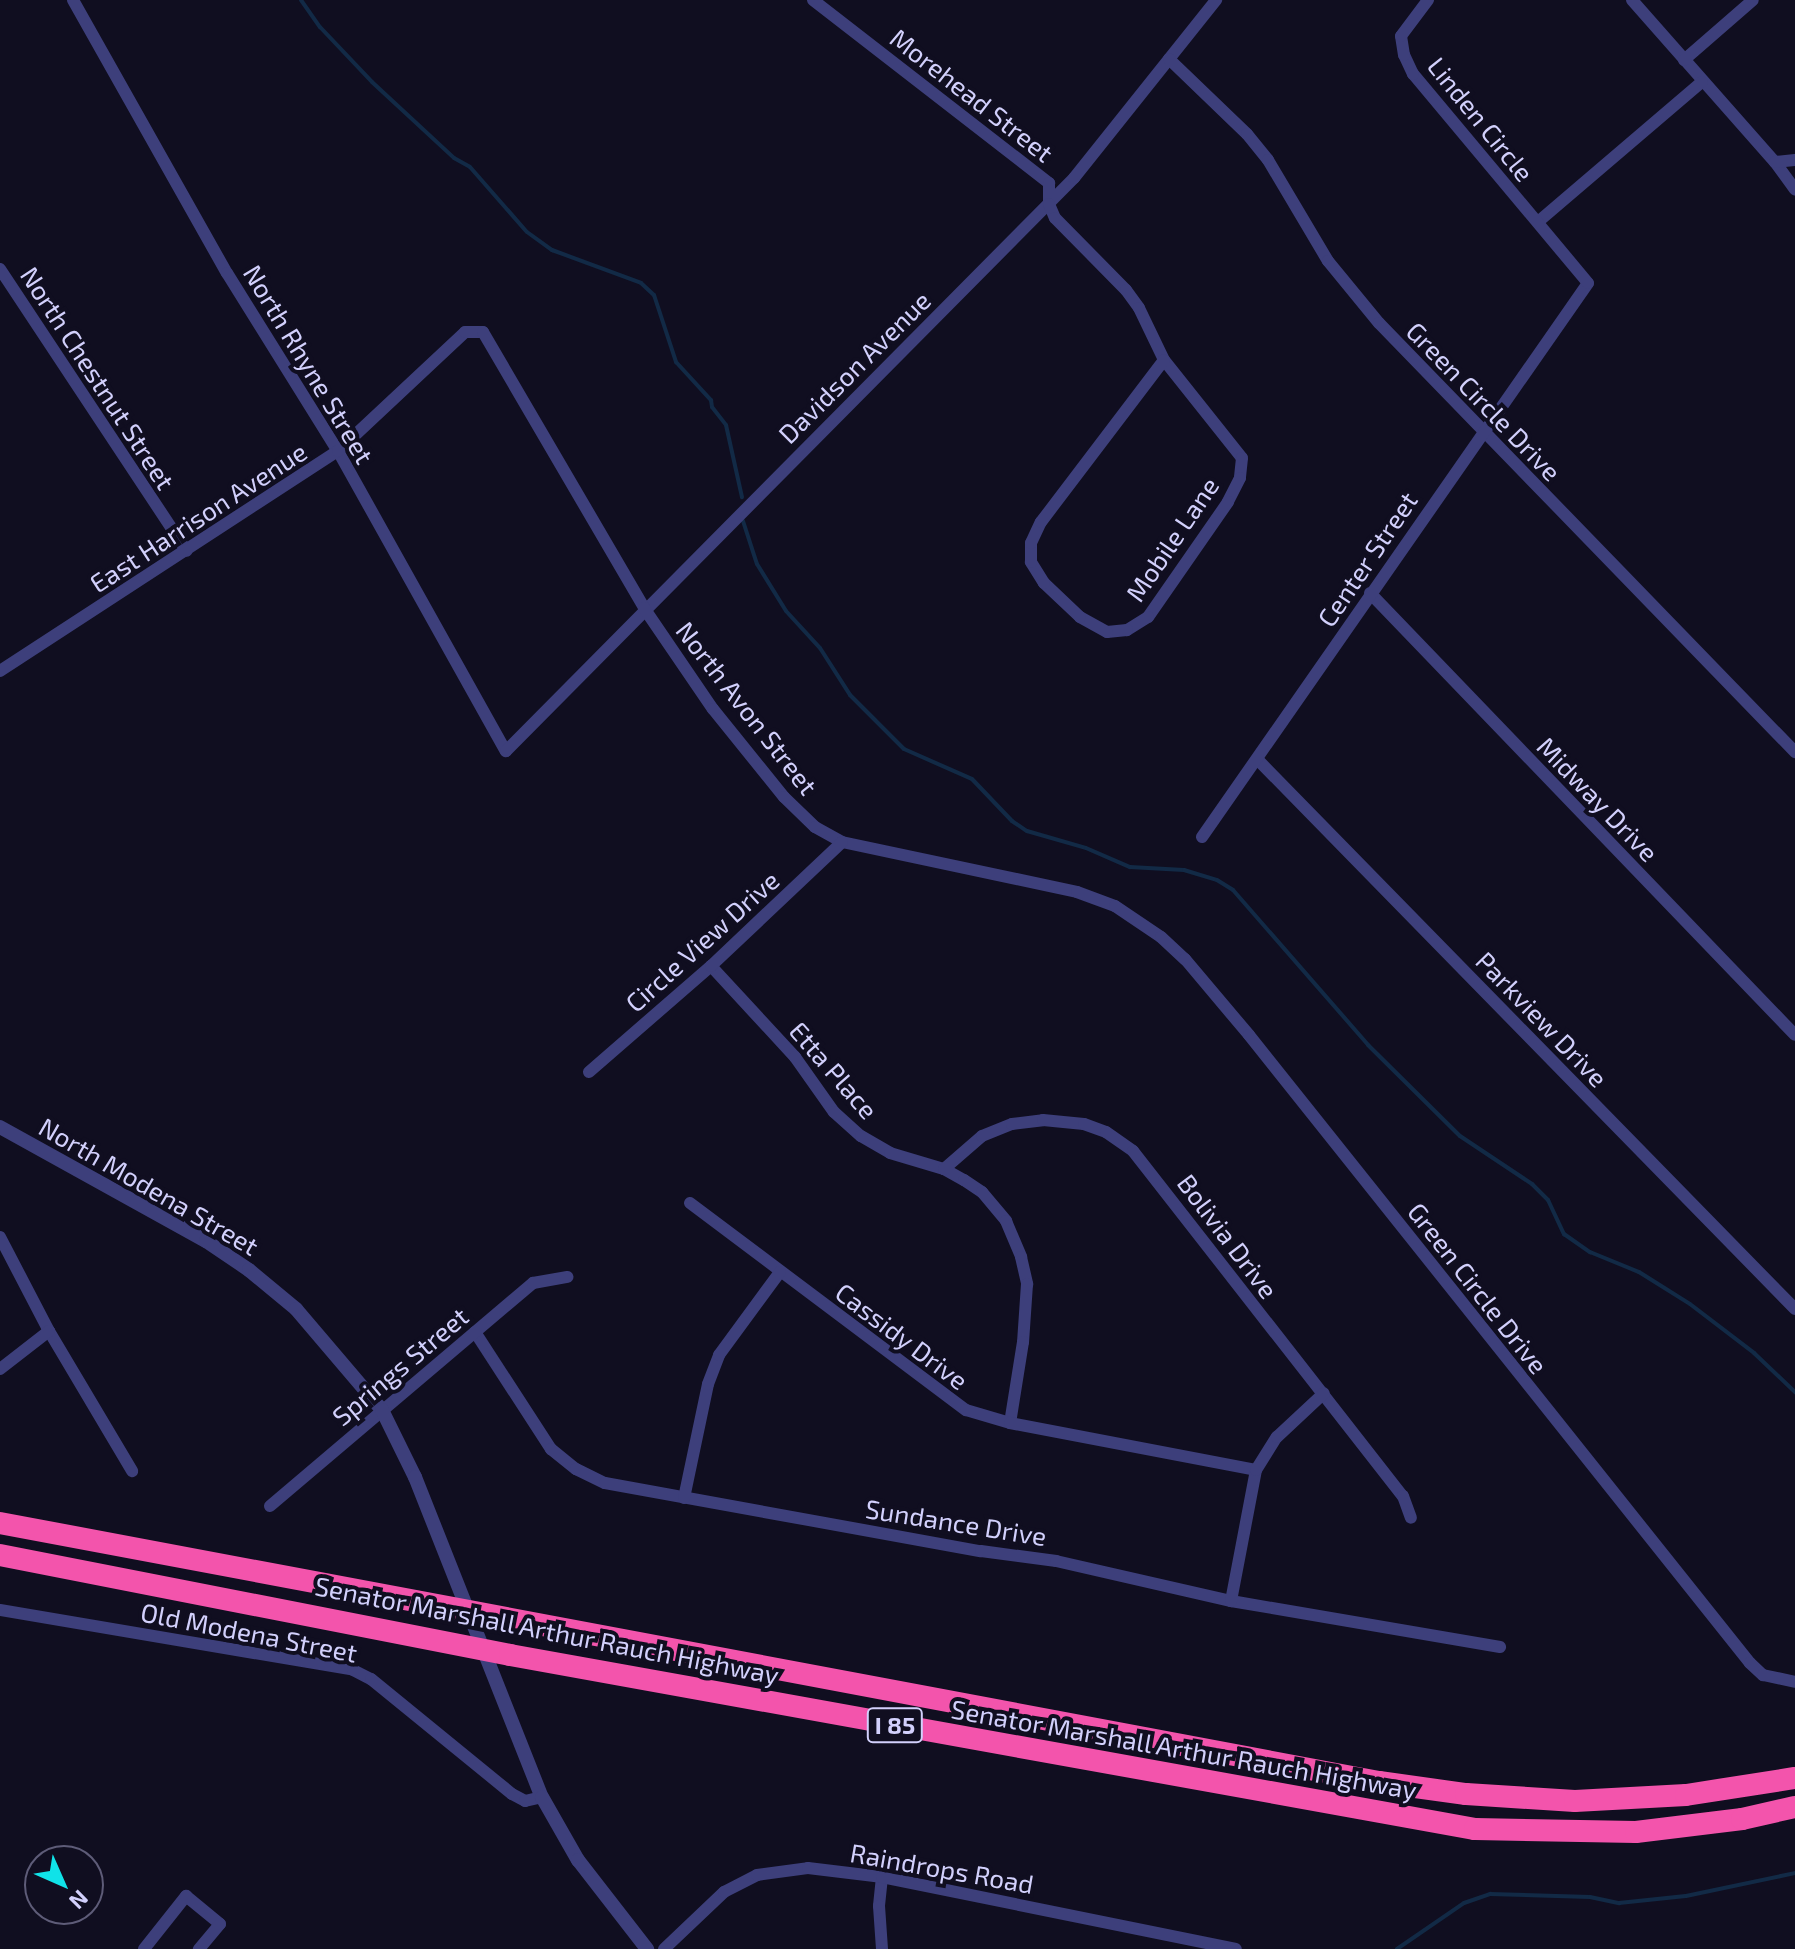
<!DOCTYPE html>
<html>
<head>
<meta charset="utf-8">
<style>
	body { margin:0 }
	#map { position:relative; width:1795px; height:1949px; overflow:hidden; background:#100e20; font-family:"Exo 2",sans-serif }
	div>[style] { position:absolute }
	.stream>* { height:4px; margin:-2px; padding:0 2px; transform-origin:2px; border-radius:2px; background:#122a46 }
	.minor>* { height:12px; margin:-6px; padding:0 6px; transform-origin:6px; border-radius:6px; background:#3d3f7b }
	.tertiary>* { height:14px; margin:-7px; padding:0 7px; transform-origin:7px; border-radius:7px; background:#3d3f7b }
	.motorway>* { height:22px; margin:-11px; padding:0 11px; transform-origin:11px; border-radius:11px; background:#f354ac }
	span { translate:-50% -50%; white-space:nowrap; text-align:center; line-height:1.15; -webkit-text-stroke:8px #100e20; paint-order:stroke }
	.shield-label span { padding:2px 6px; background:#100e20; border:2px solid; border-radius:6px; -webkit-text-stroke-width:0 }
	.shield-label { font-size:24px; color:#d2d0fc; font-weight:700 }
	.street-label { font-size:26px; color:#d2d0fc }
	.north { position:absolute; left:24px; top:1845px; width:80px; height:80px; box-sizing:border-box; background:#100e20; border:2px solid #5e5c78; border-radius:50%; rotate:135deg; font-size:22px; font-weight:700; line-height:32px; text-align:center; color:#d2d0fc }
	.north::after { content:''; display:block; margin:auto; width:28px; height:36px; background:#10e2e8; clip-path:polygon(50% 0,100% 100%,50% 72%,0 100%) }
</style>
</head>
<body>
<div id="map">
	<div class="stream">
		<div style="left:301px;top:0;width:33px;rotate:55deg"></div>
		<div style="left:320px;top:27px;width:76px;rotate:46.6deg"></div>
		<div style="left:372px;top:82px;width:112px;rotate:42.8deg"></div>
		<div style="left:454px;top:158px;width:18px;rotate:29deg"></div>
		<div style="left:470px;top:167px;width:86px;rotate:48.8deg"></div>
		<div style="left:527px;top:232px;width:31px;rotate:36deg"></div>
		<div style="left:552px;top:250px;width:95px;rotate:20.3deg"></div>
		<div style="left:641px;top:283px;width:18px;rotate:43deg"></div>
		<div style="left:654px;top:295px;width:71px;rotate:71.8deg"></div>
		<div style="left:676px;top:362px;width:52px;rotate:47.4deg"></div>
		<div style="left:711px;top:400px;width:7px;rotate:82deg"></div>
		<div style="left:712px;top:407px;width:23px;rotate:52deg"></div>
		<div style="left:726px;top:425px;width:74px;rotate:77.5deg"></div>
		<div style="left:743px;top:521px;width:45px;rotate:72deg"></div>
		<div style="left:757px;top:564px;width:55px;rotate:58.3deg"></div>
		<div style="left:786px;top:611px;width:50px;rotate:47.4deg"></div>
		<div style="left:820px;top:648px;width:56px;rotate:57.4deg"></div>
		<div style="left:850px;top:695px;width:76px;rotate:45deg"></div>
		<div style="left:904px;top:749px;width:74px;rotate:23.8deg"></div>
		<div style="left:972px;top:779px;width:58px;rotate:46.4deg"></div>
		<div style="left:1012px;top:821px;width:18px;rotate:34deg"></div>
		<div style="left:1027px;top:831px;width:61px;rotate:16.1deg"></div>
		<div style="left:1086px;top:848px;width:48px;rotate:23.4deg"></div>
		<div style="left:1130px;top:867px;width:54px;rotate:3.2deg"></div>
		<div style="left:1184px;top:870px;width:34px;rotate:17deg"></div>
		<div style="left:1217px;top:880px;width:19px;rotate:32deg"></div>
		<div style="left:1233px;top:890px;width:206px;rotate:48.9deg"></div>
		<div style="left:1368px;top:1045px;width:129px;rotate:44.7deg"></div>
		<div style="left:1460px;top:1136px;width:87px;rotate:33.7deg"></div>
		<div style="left:1532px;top:1184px;width:23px;rotate:45deg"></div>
		<div style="left:1548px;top:1200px;width:38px;rotate:65deg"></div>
		<div style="left:1564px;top:1234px;width:32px;rotate:35deg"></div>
		<div style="left:1590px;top:1252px;width:53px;rotate:22.2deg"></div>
		<div style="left:1639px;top:1272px;width:60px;rotate:32.1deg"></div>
		<div style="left:1690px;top:1304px;width:81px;rotate:37.4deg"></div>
		<div style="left:1754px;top:1353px;width:57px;rotate:43.6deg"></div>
		<div style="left:1397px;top:1949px;width:81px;rotate:-34.5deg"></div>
		<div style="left:1464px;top:1903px;width:28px;rotate:-19deg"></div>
		<div style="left:1490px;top:1894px;width:100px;rotate:1.7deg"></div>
		<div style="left:1590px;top:1897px;width:30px;rotate:12deg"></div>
		<div style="left:1619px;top:1903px;width:67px;rotate:-6deg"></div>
		<div style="left:1686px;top:1896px;width:111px;rotate:-11.9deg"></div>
	</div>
	<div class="minor">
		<div style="left:73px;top:0;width:313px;rotate:60.6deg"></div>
		<div style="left:227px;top:273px;width:210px;rotate:58.1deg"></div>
		<div style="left:338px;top:451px;width:344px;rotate:60.8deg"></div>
		<div style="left:506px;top:751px;width:807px;rotate:-45.25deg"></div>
		<div style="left:1074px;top:178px;width:228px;rotate:-51.4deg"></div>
		<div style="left:813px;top:0;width:299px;rotate:37.8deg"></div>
		<div style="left:1049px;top:183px;width:21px;rotate:90deg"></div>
		<div style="left:1049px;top:204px;width:15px;rotate:67deg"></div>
		<div style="left:1055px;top:218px;width:101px;rotate:45.4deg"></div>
		<div style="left:1126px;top:290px;width:22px;rotate:54deg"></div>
		<div style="left:1139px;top:308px;width:58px;rotate:64.3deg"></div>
		<div style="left:1632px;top:0;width:216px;rotate:48.6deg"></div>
		<div style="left:1775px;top:162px;width:34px;rotate:54deg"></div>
		<div style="left:1169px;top:59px;width:108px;rotate:43.9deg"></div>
		<div style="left:1247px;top:134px;width:33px;rotate:51deg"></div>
		<div style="left:1268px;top:160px;width:117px;rotate:59.3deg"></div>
		<div style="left:1328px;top:261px;width:80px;rotate:50.6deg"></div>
		<div style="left:1379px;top:323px;width:598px;rotate:45.88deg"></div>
		<div style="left:1684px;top:60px;width:91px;rotate:-41deg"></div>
		<div style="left:1775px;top:162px;width:20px;rotate:-6deg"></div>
		<div style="left:1539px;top:221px;width:214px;rotate:-40.5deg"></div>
		<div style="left:0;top:269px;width:338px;rotate:56.5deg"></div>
		<div style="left:1164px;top:360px;width:125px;rotate:51.5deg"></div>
		<div style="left:1242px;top:458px;width:20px;rotate:96deg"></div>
		<div style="left:1240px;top:478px;width:27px;rotate:117deg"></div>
		<div style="left:1228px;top:502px;width:140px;rotate:124.8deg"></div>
		<div style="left:1148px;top:617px;width:25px;rotate:148deg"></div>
		<div style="left:1127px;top:630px;width:20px;rotate:174deg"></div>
		<div style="left:1107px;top:632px;width:31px;rotate:-151deg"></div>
		<div style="left:1080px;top:617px;width:50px;rotate:-136.6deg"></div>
		<div style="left:1044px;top:583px;width:25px;rotate:-122deg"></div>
		<div style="left:1031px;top:562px;width:19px;rotate:-90deg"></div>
		<div style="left:1031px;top:543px;width:23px;rotate:-65deg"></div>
		<div style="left:1041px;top:522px;width:203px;rotate:-52.8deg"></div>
		<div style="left:1370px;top:593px;width:613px;rotate:46.12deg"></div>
		<div style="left:0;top:671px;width:403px;rotate:-33.1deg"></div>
		<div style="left:338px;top:451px;width:174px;rotate:-43.1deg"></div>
		<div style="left:465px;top:332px;width:18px"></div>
		<div style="left:483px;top:332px;width:320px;rotate:59.7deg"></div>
		<div style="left:644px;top:608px;width:122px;rotate:55.7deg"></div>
		<div style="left:713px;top:709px;width:113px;rotate:51.1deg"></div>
		<div style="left:784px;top:797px;width:43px;rotate:44.1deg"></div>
		<div style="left:815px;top:827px;width:31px;rotate:29deg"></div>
		<div style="left:842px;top:842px;width:240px;rotate:12deg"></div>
		<div style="left:1077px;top:892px;width:40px;rotate:20.2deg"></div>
		<div style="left:1115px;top:906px;width:55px;rotate:34deg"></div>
		<div style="left:1161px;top:937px;width:33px;rotate:43deg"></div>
		<div style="left:1185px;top:959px;width:99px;rotate:49.9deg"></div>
		<div style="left:1249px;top:1035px;width:803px;rotate:51.42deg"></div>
		<div style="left:1750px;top:1663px;width:18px;rotate:43deg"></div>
		<div style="left:1763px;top:1675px;width:33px;rotate:12deg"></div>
		<div style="left:1258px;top:760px;width:768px;rotate:45.63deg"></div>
		<div style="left:1202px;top:837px;width:675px;rotate:-55.13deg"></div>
		<div style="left:1588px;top:283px;width:273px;rotate:-129.9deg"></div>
		<div style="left:1413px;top:74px;width:21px;rotate:-115deg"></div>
		<div style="left:1404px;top:55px;width:19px;rotate:-99deg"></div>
		<div style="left:1401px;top:36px;width:45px;rotate:-53.1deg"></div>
		<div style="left:711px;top:966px;width:124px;rotate:47.3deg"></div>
		<div style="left:795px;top:1057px;width:67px;rotate:54.7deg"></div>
		<div style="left:834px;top:1112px;width:36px;rotate:42deg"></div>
		<div style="left:861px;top:1136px;width:34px;rotate:30deg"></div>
		<div style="left:890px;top:1153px;width:56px;rotate:16.5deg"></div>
		<div style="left:944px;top:1169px;width:23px;rotate:29deg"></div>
		<div style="left:964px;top:1180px;width:22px;rotate:34deg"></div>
		<div style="left:982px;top:1192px;width:38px;rotate:50deg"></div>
		<div style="left:1006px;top:1221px;width:39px;rotate:67deg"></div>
		<div style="left:1021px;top:1257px;width:28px;rotate:77deg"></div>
		<div style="left:1027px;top:1284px;width:58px;rotate:93.9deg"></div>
		<div style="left:1023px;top:1342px;width:82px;rotate:99.1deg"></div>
		<div style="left:589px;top:1072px;width:162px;rotate:-41deg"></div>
		<div style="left:711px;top:966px;width:180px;rotate:-43.4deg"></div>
		<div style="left:944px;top:1169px;width:50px;rotate:-41deg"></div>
		<div style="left:982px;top:1136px;width:32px;rotate:-22deg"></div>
		<div style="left:1012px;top:1124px;width:31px;rotate:-7deg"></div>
		<div style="left:1043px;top:1120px;width:41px;rotate:5.6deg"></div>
		<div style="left:1084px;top:1124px;width:23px;rotate:20deg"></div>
		<div style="left:1106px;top:1132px;width:33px;rotate:35deg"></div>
		<div style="left:1133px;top:1151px;width:438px;rotate:52deg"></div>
		<div style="left:1403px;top:1496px;width:23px;rotate:70deg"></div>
		<div style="left:690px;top:1203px;width:345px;rotate:36.9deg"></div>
		<div style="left:966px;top:1410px;width:46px;rotate:16.5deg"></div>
		<div style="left:1010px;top:1423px;width:250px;rotate:10.8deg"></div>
		<div style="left:0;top:1237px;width:106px;rotate:62.5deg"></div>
		<div style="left:49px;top:1331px;width:163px;rotate:59.3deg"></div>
		<div style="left:475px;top:1332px;width:140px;rotate:57deg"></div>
		<div style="left:551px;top:1449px;width:32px;rotate:39deg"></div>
		<div style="left:576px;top:1469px;width:32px;rotate:26deg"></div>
		<div style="left:605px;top:1483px;width:382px;rotate:10.3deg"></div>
		<div style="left:981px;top:1551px;width:76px;rotate:7.6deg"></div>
		<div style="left:1056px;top:1561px;width:180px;rotate:12.9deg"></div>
		<div style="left:1231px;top:1601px;width:273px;rotate:9.7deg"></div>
		<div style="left:0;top:1369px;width:62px;rotate:-37.8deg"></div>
		<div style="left:684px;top:1498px;width:116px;rotate:-78.1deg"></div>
		<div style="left:708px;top:1384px;width:31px;rotate:-69deg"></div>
		<div style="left:719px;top:1355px;width:103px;rotate:-53.7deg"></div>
		<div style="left:270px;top:1506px;width:345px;rotate:-40.3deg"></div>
		<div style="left:533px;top:1283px;width:35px;rotate:-10deg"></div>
		<div style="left:1231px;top:1601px;width:133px;rotate:-79.2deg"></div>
		<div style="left:1256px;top:1470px;width:39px;rotate:-58deg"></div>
		<div style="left:1277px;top:1437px;width:64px;rotate:-43.1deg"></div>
		<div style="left:0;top:1610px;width:358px;rotate:9.6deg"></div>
		<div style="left:353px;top:1670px;width:20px;rotate:27deg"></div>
		<div style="left:371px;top:1679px;width:182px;rotate:39.2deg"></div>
		<div style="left:512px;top:1794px;width:15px;rotate:28deg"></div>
		<div style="left:525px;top:1801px;width:17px;rotate:-13deg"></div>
		<div style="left:882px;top:1877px;width:29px;rotate:96deg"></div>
		<div style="left:879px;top:1906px;width:43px;rotate:86deg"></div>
		<div style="left:144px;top:1949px;width:68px;rotate:-51.6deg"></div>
		<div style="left:186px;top:1896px;width:44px;rotate:39.5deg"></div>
		<div style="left:220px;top:1924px;width:33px;rotate:130deg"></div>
		<div style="left:664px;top:1949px;width:83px;rotate:-43.5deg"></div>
		<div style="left:724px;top:1892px;width:37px;rotate:-27deg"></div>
		<div style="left:757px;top:1875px;width:51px;rotate:-7.8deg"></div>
		<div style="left:808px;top:1868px;width:75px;rotate:6.9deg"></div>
		<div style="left:882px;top:1877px;width:361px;rotate:11.5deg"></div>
	</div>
	<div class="tertiary">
		<div style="left:0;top:1127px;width:235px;rotate:29deg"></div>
		<div style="left:206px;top:1241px;width:52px;rotate:34deg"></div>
		<div style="left:249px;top:1270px;width:61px;rotate:39.7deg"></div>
		<div style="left:296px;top:1309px;width:133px;rotate:49.6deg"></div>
		<div style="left:382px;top:1410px;width:75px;rotate:63.8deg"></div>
		<div style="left:415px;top:1477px;width:344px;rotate:68.4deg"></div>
		<div style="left:542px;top:1797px;width:73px;rotate:60.3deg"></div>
		<div style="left:578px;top:1860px;width:113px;rotate:52.2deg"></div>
	</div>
	<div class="motorway">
		<div style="left:0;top:1523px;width:1403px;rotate:10.64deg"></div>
		<div style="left:1379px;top:1782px;width:88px;rotate:7.9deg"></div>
		<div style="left:1466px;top:1794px;width:109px;rotate:3.7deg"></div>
		<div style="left:1575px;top:1801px;width:111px;rotate:-3.1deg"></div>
		<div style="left:1686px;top:1795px;width:110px;rotate:-8.9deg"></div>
		<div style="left:0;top:1555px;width:520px;rotate:11.09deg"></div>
		<div style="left:510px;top:1655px;width:981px;rotate:10.22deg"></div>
		<div style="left:1475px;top:1829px;width:161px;rotate:1.1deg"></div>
		<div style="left:1636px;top:1832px;width:107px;rotate:-7deg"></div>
		<div style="left:1742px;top:1819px;width:54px;rotate:-12.8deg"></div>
	</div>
	<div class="shield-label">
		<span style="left:895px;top:1725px">I 85</span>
	</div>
	<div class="street-label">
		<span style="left:972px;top:95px;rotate:38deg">Morehead Street</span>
		<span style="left:1481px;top:119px;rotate:51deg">Linden Circle</span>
		<span style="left:309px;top:364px;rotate:59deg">North Rhyne Street</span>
		<span style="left:854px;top:367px;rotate:-45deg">Davidson Avenue</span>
		<span style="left:98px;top:378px;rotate:57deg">North Chestnut Street</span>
		<span style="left:1484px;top:401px;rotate:46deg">Green Circle Drive</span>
		<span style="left:198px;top:517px;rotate:-33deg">East Harrison Avenue</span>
		<span style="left:1172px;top:539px;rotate:-56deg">Mobile Lane</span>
		<span style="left:1367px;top:559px;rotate:-56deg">Center Street</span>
		<span style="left:747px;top:708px;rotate:52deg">North Avon Street</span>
		<span style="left:1598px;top:799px;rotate:46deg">Midway Drive</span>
		<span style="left:702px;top:941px;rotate:-42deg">Circle View Drive</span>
		<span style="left:1542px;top:1019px;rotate:46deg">Parkview Drive</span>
		<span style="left:834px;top:1070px;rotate:49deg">Etta Place</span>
		<span style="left:149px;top:1186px;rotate:30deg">North Modena Street</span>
		<span style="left:1228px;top:1236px;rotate:53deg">Bolivia Drive</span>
		<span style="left:1478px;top:1288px;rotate:52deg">Green Circle Drive</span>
		<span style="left:902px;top:1336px;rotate:37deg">Cassidy Drive</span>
		<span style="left:400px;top:1366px;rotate:-40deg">Springs Street</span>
		<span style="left:956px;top:1522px;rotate:9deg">Sundance Drive</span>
		<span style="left:547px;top:1630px;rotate:11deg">Senator Marshall Arthur Rauch Highway</span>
		<span style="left:249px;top:1632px;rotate:11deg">Old Modena Street</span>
		<span style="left:1184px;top:1749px;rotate:10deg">Senator Marshall Arthur Rauch Highway</span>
		<span style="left:942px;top:1868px;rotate:10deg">Raindrops Road</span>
	</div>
	<div class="north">N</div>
</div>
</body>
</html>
